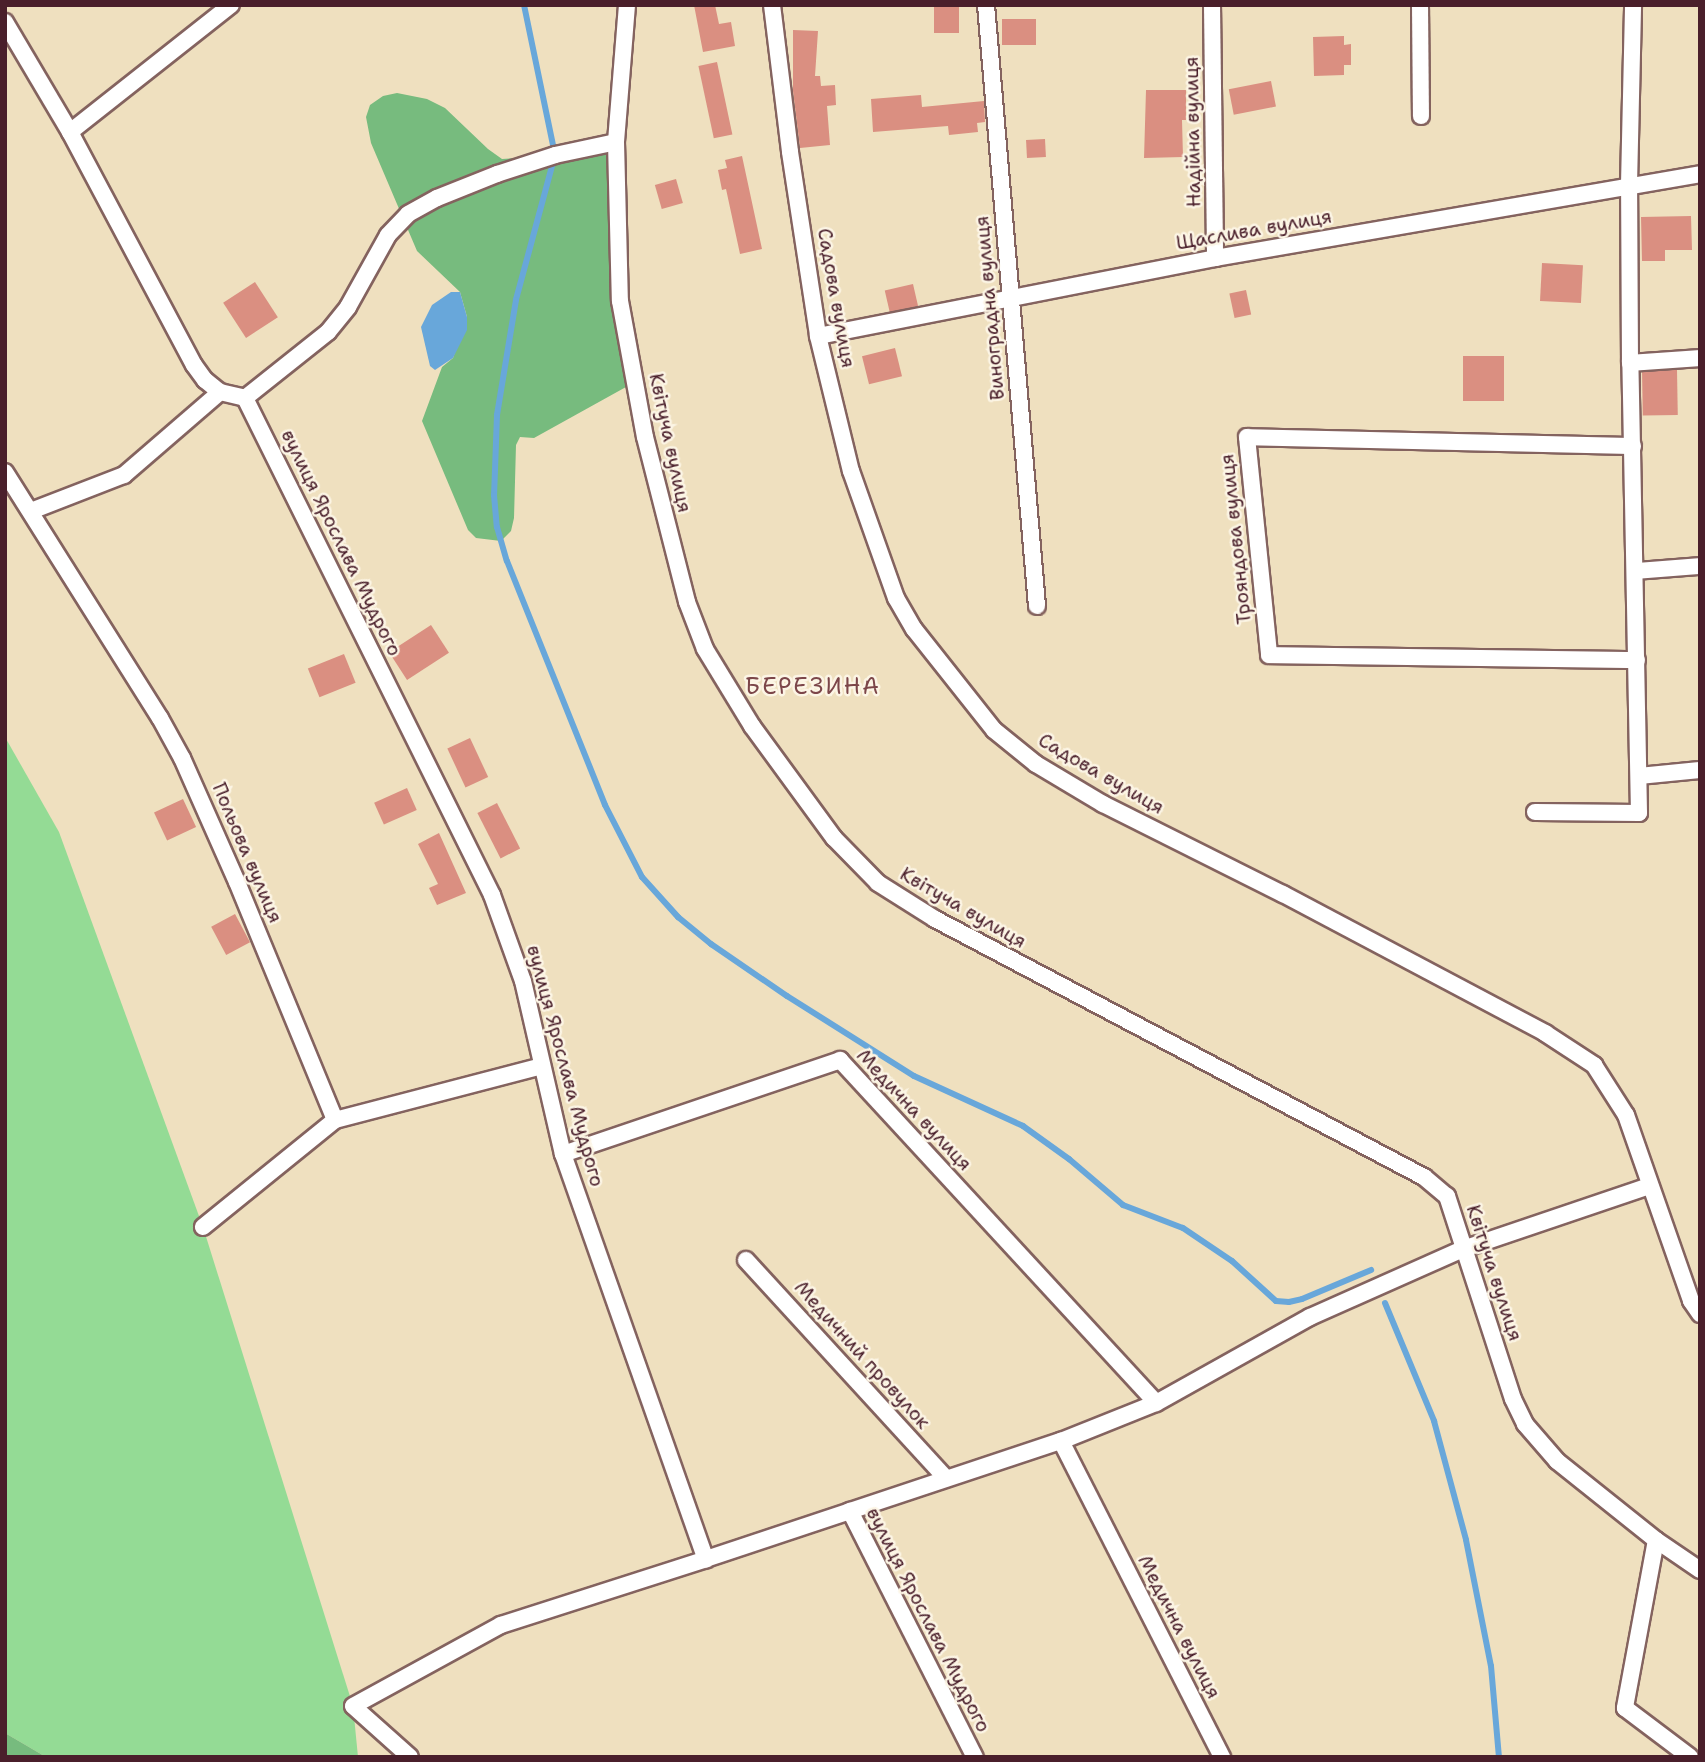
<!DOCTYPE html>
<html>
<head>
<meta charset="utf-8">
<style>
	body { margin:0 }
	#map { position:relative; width:1705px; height:1762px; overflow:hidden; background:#efe0bf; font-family:"Shantell Sans",sans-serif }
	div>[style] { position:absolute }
	.green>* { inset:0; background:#94db95 }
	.forest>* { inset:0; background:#77bb7e }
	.water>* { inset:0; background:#68a7da }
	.stream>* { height:6px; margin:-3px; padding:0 3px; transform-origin:3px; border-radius:3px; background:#68a7da }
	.building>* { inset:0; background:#da8f81; transform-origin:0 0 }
	.roads { filter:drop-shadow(2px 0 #84635f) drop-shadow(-2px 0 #84635f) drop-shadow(0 2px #84635f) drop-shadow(0 -2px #84635f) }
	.street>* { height:16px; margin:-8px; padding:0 8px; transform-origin:8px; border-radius:8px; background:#fff }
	span { translate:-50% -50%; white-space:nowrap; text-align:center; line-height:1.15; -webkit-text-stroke:5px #fcf5e5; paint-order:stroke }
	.street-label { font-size:19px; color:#4a1f2b }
	.quarter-label { font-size:23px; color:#7c4649; letter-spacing:2px }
	.frame { position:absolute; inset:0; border:7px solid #4a1f2b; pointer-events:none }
</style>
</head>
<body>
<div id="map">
	<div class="green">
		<div style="clip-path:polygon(5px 737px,59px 832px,203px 1227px,353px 1706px,358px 1757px,46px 1757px,5px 1733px)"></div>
	</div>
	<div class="forest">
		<div style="clip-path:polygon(397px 93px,427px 99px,445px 108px,488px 149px,502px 159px,555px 155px,616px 142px,620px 301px,635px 382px,534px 438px,520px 437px,516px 445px,514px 518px,511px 531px,501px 541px,476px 538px,468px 530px,422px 421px,442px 367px,453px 358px,467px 317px,460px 292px,417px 251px,371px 143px,366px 117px,370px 105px,383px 96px)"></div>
		<div style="clip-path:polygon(5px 1733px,46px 1757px,5px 1757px)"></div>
	</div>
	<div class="water">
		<div style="clip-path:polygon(451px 292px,460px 292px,467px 317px,467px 330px,453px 358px,435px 370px,430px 366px,421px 327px,432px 305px)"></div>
	</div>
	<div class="stream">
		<div style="left:524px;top:5px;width:153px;rotate:78.3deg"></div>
		<div style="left:555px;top:155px;width:150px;rotate:105.1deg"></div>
		<div style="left:516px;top:300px;width:117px;rotate:99.4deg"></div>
		<div style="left:497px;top:415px;width:80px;rotate:92.1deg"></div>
		<div style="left:494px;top:495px;width:32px;rotate:85deg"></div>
		<div style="left:497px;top:527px;width:35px;rotate:74deg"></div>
		<div style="left:507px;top:561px;width:263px;rotate:68.1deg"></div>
		<div style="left:605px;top:805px;width:81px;rotate:62.8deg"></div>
		<div style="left:642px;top:877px;width:54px;rotate:48deg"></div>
		<div style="left:678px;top:917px;width:43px;rotate:39.3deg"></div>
		<div style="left:711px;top:944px;width:92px;rotate:34.4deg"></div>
		<div style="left:787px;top:996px;width:150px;rotate:32.2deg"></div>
		<div style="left:914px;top:1076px;width:120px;rotate:24.6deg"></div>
		<div style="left:1023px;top:1126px;width:57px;rotate:35.7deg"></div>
		<div style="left:1069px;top:1159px;width:71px;rotate:40.4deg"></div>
		<div style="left:1123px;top:1205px;width:64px;rotate:21deg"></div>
		<div style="left:1183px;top:1228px;width:59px;rotate:34deg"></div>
		<div style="left:1232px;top:1261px;width:59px;rotate:42.3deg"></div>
		<div style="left:1276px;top:1301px;width:13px;rotate:4deg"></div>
		<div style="left:1289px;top:1302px;width:13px;rotate:-13deg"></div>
		<div style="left:1302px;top:1299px;width:75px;rotate:-22.8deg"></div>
		<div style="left:1385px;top:1303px;width:128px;rotate:67.4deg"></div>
		<div style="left:1434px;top:1421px;width:123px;rotate:74.9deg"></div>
		<div style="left:1466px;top:1540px;width:128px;rotate:78.8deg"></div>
		<div style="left:1491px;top:1666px;width:91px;rotate:85deg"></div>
	</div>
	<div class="building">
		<div style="clip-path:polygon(694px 5px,715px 5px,719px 24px,731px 22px,735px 46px,703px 52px)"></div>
		<div style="left:934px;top:5px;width:25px;height:28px"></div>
		<div style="left:1002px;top:19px;width:34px;height:26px"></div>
		<div style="clip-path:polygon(793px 30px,818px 31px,815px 76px,820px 76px,821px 86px,835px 85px,836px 105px,827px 106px,830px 145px,800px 148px,793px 91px)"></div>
		<div style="clip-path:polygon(1344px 36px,1344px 45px,1351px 44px,1351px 65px,1344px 65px,1344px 75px,1314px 76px,1313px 37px)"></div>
		<div style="left:717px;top:62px;width:74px;height:19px;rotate:78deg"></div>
		<div style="left:1271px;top:81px;width:26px;height:43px;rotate:79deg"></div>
		<div style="clip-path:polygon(1146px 90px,1186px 90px,1186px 120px,1182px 120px,1183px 157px,1144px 158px)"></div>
		<div style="clip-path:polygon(921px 95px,922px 107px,984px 101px,985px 122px,977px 123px,978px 132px,949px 135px,948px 126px,873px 132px,871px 99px)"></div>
		<div style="left:1045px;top:139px;width:18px;height:19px;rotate:87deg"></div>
		<div style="clip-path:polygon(742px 156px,762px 249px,740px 254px,726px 189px,722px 190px,718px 170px,727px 168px,725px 160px)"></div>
		<div style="left:676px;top:179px;width:25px;height:22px;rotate:74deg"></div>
		<div style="clip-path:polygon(1691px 216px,1692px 250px,1665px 250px,1665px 261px,1642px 261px,1641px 217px)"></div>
		<div style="left:1542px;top:263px;width:41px;height:38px;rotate:3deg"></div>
		<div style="left:255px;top:282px;width:42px;height:38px;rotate:57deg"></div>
		<div style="left:913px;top:284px;width:23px;height:29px;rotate:77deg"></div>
		<div style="left:1246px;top:290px;width:25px;height:17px;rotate:78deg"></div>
		<div style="left:895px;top:348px;width:29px;height:34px;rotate:76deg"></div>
		<div style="left:1463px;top:356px;width:41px;height:45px"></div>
		<div style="left:1677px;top:370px;width:45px;height:35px;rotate:89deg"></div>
		<div style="left:431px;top:625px;width:33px;height:50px;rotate:57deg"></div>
		<div style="left:344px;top:654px;width:31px;height:39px;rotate:68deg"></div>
		<div style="left:470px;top:738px;width:43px;height:25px;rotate:65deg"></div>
		<div style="left:407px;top:788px;width:24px;height:36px;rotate:66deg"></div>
		<div style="left:183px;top:799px;width:31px;height:32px;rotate:65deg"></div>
		<div style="left:497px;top:803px;width:51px;height:22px;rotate:63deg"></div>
		<div style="clip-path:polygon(439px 833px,466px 893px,437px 905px,429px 888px,438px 884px,418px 844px)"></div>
		<div style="left:235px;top:914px;width:32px;height:27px;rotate:62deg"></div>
	</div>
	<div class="roads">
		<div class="street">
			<div style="left:627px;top:5px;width:137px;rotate:94.6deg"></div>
			<div style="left:616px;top:142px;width:159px;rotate:88.6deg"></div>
			<div style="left:620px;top:301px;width:138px;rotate:79.6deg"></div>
			<div style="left:645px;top:437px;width:170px;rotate:75.7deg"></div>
			<div style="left:687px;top:602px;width:50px;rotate:69deg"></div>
			<div style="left:705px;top:649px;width:90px;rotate:58.6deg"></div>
			<div style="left:752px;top:726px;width:139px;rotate:53.8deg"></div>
			<div style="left:834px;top:838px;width:63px;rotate:45.6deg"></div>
			<div style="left:878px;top:883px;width:67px;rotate:32.3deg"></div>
			<div style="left:935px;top:919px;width:553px;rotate:27.82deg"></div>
			<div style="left:1424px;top:1177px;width:30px;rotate:40deg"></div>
			<div style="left:1447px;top:1196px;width:213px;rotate:72deg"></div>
			<div style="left:1513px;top:1399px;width:28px;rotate:64deg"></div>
			<div style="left:1525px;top:1424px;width:49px;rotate:49.1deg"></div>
			<div style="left:1557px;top:1461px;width:127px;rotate:38.6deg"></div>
			<div style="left:1656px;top:1540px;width:53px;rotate:34.3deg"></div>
			<div style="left:772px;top:5px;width:148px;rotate:83deg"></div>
			<div style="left:790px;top:152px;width:186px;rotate:81.3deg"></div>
			<div style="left:818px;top:336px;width:139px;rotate:76.3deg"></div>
			<div style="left:851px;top:471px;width:135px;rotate:70.5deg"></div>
			<div style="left:896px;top:598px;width:36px;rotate:60deg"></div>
			<div style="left:914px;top:629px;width:129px;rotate:51.6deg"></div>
			<div style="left:994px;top:730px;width:54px;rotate:39deg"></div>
			<div style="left:1036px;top:764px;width:78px;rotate:30.8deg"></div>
			<div style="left:1103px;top:804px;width:201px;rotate:26.6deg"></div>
			<div style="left:1283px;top:894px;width:297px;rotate:27.9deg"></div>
			<div style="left:1545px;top:1033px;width:59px;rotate:33.1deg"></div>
			<div style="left:1594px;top:1065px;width:59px;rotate:57.4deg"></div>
			<div style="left:1626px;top:1115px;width:197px;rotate:70.7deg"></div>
			<div style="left:1691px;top:1301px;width:16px;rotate:55deg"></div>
			<div style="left:986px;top:5px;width:603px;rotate:85.15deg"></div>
			<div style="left:1212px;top:5px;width:253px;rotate:89.3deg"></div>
			<div style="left:1420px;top:5px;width:111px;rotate:89.5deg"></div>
			<div style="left:5px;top:22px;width:128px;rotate:59.4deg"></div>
			<div style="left:70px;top:132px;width:264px;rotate:62deg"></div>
			<div style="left:194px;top:365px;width:19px;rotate:54deg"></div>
			<div style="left:205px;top:380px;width:19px;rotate:39deg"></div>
			<div style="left:220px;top:392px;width:26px;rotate:13deg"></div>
			<div style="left:245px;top:398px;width:555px;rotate:63.57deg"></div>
			<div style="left:492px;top:895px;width:91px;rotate:70.2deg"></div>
			<div style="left:523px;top:981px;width:178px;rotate:77deg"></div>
			<div style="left:563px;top:1154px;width:430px;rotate:70.6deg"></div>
			<div style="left:706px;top:1559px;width:152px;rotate:-18.4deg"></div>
			<div style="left:850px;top:1511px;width:276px;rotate:63.1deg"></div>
			<div style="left:70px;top:132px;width:205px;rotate:-38.3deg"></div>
			<div style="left:818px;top:336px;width:405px;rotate:-11.1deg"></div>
			<div style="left:1215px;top:258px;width:492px;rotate:-9.8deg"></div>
			<div style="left:1630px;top:363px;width:70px;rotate:-4.1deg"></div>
			<div style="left:245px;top:398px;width:106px;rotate:-38.5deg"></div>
			<div style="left:328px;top:332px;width:32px;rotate:-51deg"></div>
			<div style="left:348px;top:307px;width:82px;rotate:-60.9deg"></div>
			<div style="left:388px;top:235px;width:29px;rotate:-46deg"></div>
			<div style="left:408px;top:214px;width:33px;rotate:-29deg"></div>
			<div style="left:437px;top:198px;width:65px;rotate:-21.8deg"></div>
			<div style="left:497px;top:174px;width:61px;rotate:-18.1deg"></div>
			<div style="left:555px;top:155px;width:62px;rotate:-12deg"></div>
			<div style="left:1633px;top:446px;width:386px;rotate:-178.7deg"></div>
			<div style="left:1247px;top:437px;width:219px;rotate:84.2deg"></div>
			<div style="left:1269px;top:655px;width:368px;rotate:0.8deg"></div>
			<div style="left:5px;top:472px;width:291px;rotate:57.8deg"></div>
			<div style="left:160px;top:718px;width:46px;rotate:61.2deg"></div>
			<div style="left:182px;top:758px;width:136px;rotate:66.1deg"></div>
			<div style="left:237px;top:882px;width:257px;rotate:67.6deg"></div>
			<div style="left:335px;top:1120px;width:170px;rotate:141deg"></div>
			<div style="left:31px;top:511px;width:100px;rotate:-21.2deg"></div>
			<div style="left:124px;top:475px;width:127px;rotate:-40.8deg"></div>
			<div style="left:1636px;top:571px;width:64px;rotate:-4.5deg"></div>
			<div style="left:1639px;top:776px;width:61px;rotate:-5.6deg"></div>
			<div style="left:1535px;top:812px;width:104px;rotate:0.6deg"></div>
			<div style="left:1639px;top:813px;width:450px;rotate:-91.1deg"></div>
			<div style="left:1630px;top:363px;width:178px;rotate:-90.3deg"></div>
			<div style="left:1629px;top:185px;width:180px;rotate:-88.7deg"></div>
			<div style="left:335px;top:1120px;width:214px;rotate:-14.6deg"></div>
			<div style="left:563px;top:1154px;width:293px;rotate:-18.7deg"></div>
			<div style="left:840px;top:1060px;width:466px;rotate:47.3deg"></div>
			<div style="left:746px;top:1260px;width:296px;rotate:47.5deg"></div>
			<div style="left:1061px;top:1441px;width:355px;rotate:63deg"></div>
			<div style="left:850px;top:1511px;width:222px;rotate:-18.4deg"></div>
			<div style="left:1061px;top:1441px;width:102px;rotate:-21.8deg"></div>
			<div style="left:1156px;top:1403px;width:176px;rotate:-29.2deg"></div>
			<div style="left:1310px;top:1317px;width:167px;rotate:-24deg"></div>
			<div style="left:1463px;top:1249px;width:196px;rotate:-18.7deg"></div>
			<div style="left:1656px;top:1540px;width:171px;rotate:100.5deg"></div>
			<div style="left:1625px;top:1708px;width:81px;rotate:37deg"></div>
			<div style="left:410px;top:1757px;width:76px;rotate:-138.2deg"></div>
			<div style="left:353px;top:1706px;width:169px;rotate:-28.7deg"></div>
			<div style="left:501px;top:1625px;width:215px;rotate:-17.8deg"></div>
		</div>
	</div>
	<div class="street-label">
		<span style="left:1193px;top:132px;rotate:-91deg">Надійна вулиця</span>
		<span style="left:1254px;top:230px;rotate:-10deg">Щаслива вулиця</span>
		<span style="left:836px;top:298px;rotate:80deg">Садова вулиця</span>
		<span style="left:990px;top:308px;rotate:-95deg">Виноградна вулиця</span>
		<span style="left:670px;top:443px;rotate:78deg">Квітуча вулиця</span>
		<span style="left:1236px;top:539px;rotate:-96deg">Трояндова вулиця</span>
		<span style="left:341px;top:543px;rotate:64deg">вулиця Ярослава Мудрого</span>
		<span style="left:1101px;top:774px;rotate:30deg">Садова вулиця</span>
		<span style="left:247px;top:853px;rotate:67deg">Польова вулиця</span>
		<span style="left:963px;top:908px;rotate:30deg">Квітуча вулиця</span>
		<span style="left:565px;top:1066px;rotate:75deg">вулиця Ярослава Мудрого</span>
		<span style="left:914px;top:1110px;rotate:47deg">Медична вулиця</span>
		<span style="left:1494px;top:1273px;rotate:72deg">Квітуча вулиця</span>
		<span style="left:862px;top:1355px;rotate:48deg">Медичний провулок</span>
		<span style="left:928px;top:1620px;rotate:63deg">вулиця Ярослава Мудрого</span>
		<span style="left:1179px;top:1627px;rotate:63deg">Медична вулиця</span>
	</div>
	<div class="quarter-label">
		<span style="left:813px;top:686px">БЕРЕЗИНА</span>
	</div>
	<div class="frame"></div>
</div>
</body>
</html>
